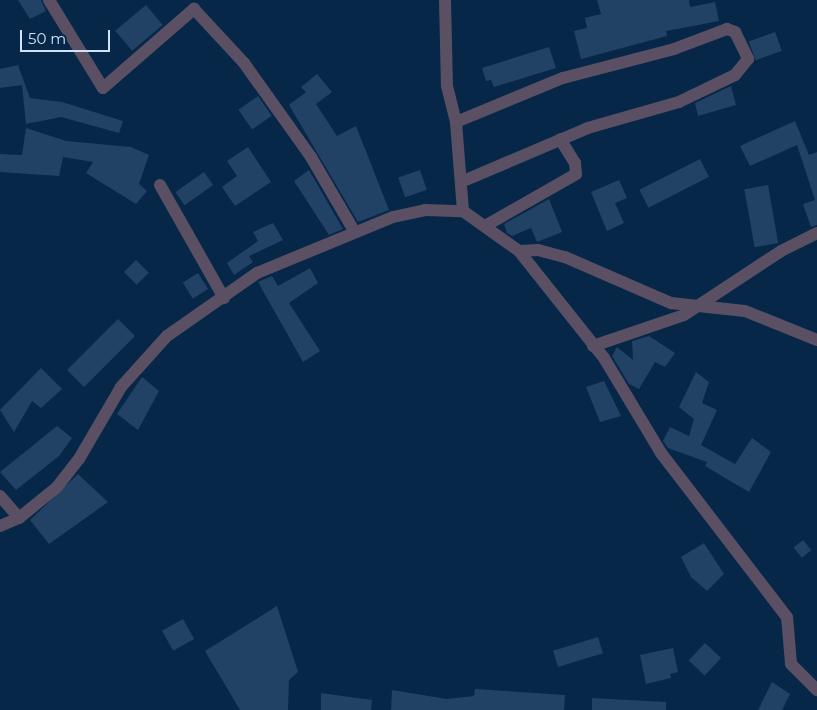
<!DOCTYPE html>
<html>
<head>
<meta charset="utf-8">
<style>
	body { margin:0 }
	#map { position:relative; width:817px; height:710px; overflow:hidden; background:#062748; font-family:Montserrat,sans-serif }
	div>[style] { position:absolute }
	.building>* { inset:0; background:#224265; transform-origin:0 0 }
	.minor>* { height:12px; margin:-6px; padding:0 6px; transform-origin:6px; border-radius:6px; background:#5b5063 }
	span { translate:-50% -50%; white-space:nowrap; text-align:center; line-height:1.15; -webkit-text-stroke:4px #062748; paint-order:stroke }
	.scale { position:absolute; left:20px; top:30px; width:90px; height:22px; box-sizing:border-box; border:2px solid #d0e3f9; border-top:0; padding-left:6px; font-size:15px; line-height:18px; white-space:nowrap; color:#d0e3f9; -webkit-text-stroke:4px #062748; paint-order:stroke }
</style>
</head>
<body>
<div id="map">
	<div class="building">
		<div style="clip-path:polygon(18px 0,41px 0,46px 11px,30px 19px)"></div>
		<div style="clip-path:polygon(597px 0,689px 0,690px 7px,715px 2px,719px 21px,666px 31px,667px 36px,581px 59px,574px 31px,587px 28px,585px 18px,601px 14px)"></div>
		<div style="left:146px;top:5px;width:26px;height:40px;rotate:50deg"></div>
		<div style="left:775px;top:32px;width:20px;height:28px;rotate:70deg"></div>
		<div style="clip-path:polygon(549px 47px,556px 68px,494px 87px,491px 80px,486px 81px,482px 68px)"></div>
		<div style="clip-path:polygon(18px 65px,30px 98px,62px 102px,123px 121px,119px 133px,61px 117px,26px 124px,22px 85px,0 88px,0 69px)"></div>
		<div style="clip-path:polygon(317px 74px,332px 92px,316px 104px,337px 136px,356px 126px,389px 210px,358px 222px,289px 105px,306px 92px,301px 87px)"></div>
		<div style="clip-path:polygon(731px 86px,736px 105px,698px 116px,695px 103px)"></div>
		<div style="left:258px;top:96px;width:24px;height:24px;rotate:55deg"></div>
		<div style="clip-path:polygon(795px 121px,809px 155px,817px 152px,817px 225px,811px 227px,803px 204px,815px 200px,797px 145px,750px 166px,740px 146px)"></div>
		<div style="clip-path:polygon(26px 128px,66px 141px,131px 147px,149px 155px,139px 184px,147px 191px,136px 204px,86px 173px,93px 162px,63px 157px,59px 176px,0 172px,0 154px,22px 155px)"></div>
		<div style="clip-path:polygon(248px 147px,271px 182px,235px 206px,222px 187px,237px 176px,227px 161px)"></div>
		<div style="left:700px;top:159px;width:20px;height:68px;rotate:63deg"></div>
		<div style="clip-path:polygon(309px 170px,343px 229px,329px 235px,294px 181px)"></div>
		<div style="left:420px;top:170px;width:21px;height:23px;rotate:71deg"></div>
		<div style="left:204px;top:172px;width:16px;height:35px;rotate:55deg"></div>
		<div style="clip-path:polygon(619px 180px,627px 198px,615px 203px,624px 223px,607px 231px,591px 192px)"></div>
		<div style="left:768px;top:185px;width:59px;height:24px;rotate:80deg"></div>
		<div style="clip-path:polygon(549px 199px,562px 232px,537px 242px,531px 228px,512px 236px,507px 233px,504px 224px)"></div>
		<div style="clip-path:polygon(273px 223px,283px 240px,249px 256px,253px 262px,234px 275px,227px 263px,258px 241px,253px 232px)"></div>
		<div style="left:136px;top:260px;width:18px;height:17px;rotate:45deg"></div>
		<div style="clip-path:polygon(310px 268px,318px 283px,289px 303px,320px 351px,303px 362px,258px 282px,272px 276px,278px 286px)"></div>
		<div style="left:198px;top:273px;width:19px;height:18px;rotate:58deg"></div>
		<div style="left:118px;top:319px;width:24px;height:72px;rotate:45deg"></div>
		<div style="clip-path:polygon(649px 336px,675px 353px,665px 367px,655px 362px,639px 389px,629px 384px,612px 356px,617px 347px,633px 360px,632px 341px)"></div>
		<div style="clip-path:polygon(41px 368px,62px 389px,41px 408px,32px 401px,14px 432px,0 410px)"></div>
		<div style="clip-path:polygon(696px 372px,709px 382px,702px 403px,717px 410px,701px 445px,735px 464px,752px 438px,771px 452px,749px 492px,705px 466px,707px 462px,668px 448px,663px 441px,670px 427px,689px 436px,694px 419px,679px 407px)"></div>
		<div style="clip-path:polygon(142px 377px,159px 391px,138px 430px,117px 414px)"></div>
		<div style="clip-path:polygon(604px 381px,621px 416px,600px 422px,586px 387px)"></div>
		<div style="clip-path:polygon(57px 426px,72px 438px,59px 456px,16px 490px,0 472px)"></div>
		<div style="clip-path:polygon(78px 474px,108px 502px,49px 544px,30px 520px)"></div>
		<div style="left:803px;top:540px;width:13px;height:12px;rotate:51deg"></div>
		<div style="clip-path:polygon(704px 543px,724px 574px,707px 591px,691px 577px,681px 557px)"></div>
		<div style="clip-path:polygon(277px 606px,298px 672px,289px 680px,288px 710px,240px 710px,205px 651px)"></div>
		<div style="left:183px;top:619px;width:23px;height:24px;rotate:61deg"></div>
		<div style="left:598px;top:637px;width:17px;height:47px;rotate:73deg"></div>
		<div style="left:705px;top:643px;width:22px;height:24px;rotate:43deg"></div>
		<div style="clip-path:polygon(673px 648px,678px 672px,670px 674px,671px 678px,646px 684px,640px 655px)"></div>
		<div style="clip-path:polygon(772px 682px,790px 694px,782px 710px,758px 710px)"></div>
		<div style="clip-path:polygon(475px 689px,565px 695px,564px 710px,391px 710px,392px 690px,447px 699px,474px 696px)"></div>
		<div style="clip-path:polygon(321px 693px,372px 700px,371px 710px,321px 710px)"></div>
		<div style="clip-path:polygon(592px 698px,666px 702px,666px 710px,592px 710px)"></div>
	</div>
	<div class="minor">
		<div style="left:49px;top:0;width:103px;rotate:58.5deg"></div>
		<div style="left:103px;top:88px;width:121px;rotate:-41deg"></div>
		<div style="left:194px;top:9px;width:74px;rotate:47.2deg"></div>
		<div style="left:244px;top:63px;width:115px;rotate:54.5deg"></div>
		<div style="left:311px;top:157px;width:86px;rotate:59.8deg"></div>
		<div style="left:445px;top:0;width:86px;rotate:88.7deg"></div>
		<div style="left:447px;top:86px;width:37px;rotate:76deg"></div>
		<div style="left:456px;top:122px;width:89px;rotate:85.5deg"></div>
		<div style="left:456px;top:122px;width:116px;rotate:-22.4deg"></div>
		<div style="left:563px;top:78px;width:115px;rotate:-14.6deg"></div>
		<div style="left:674px;top:49px;width:57px;rotate:-20.7deg"></div>
		<div style="left:727px;top:29px;width:9px;rotate:21deg"></div>
		<div style="left:735px;top:32px;width:30px;rotate:64deg"></div>
		<div style="left:748px;top:59px;width:21px;rotate:129deg"></div>
		<div style="left:735px;top:75px;width:62px;rotate:154.3deg"></div>
		<div style="left:679px;top:102px;width:95px;rotate:164.1deg"></div>
		<div style="left:588px;top:128px;width:138px;rotate:157deg"></div>
		<div style="left:160px;top:185px;width:130px;rotate:60.5deg"></div>
		<div style="left:485px;top:226px;width:105px;rotate:-29.7deg"></div>
		<div style="left:576px;top:174px;width:11px;rotate:-95deg"></div>
		<div style="left:575px;top:163px;width:28px;rotate:-122deg"></div>
		<div style="left:519px;top:251px;width:19px;rotate:-3deg"></div>
		<div style="left:538px;top:250px;width:28px;rotate:15deg"></div>
		<div style="left:565px;top:257px;width:116px;rotate:23.5deg"></div>
		<div style="left:671px;top:303px;width:74px;rotate:6.2deg"></div>
		<div style="left:745px;top:311px;width:78px;rotate:21.9deg"></div>
		<div style="left:593px;top:346px;width:96px;rotate:-18.8deg"></div>
		<div style="left:684px;top:315px;width:116px;rotate:-33.4deg"></div>
		<div style="left:781px;top:251px;width:40px;rotate:-26.6deg"></div>
		<div style="left:0;top:496px;width:29px;rotate:49deg"></div>
		<div style="left:0;top:526px;width:21px;rotate:-23deg"></div>
		<div style="left:19px;top:518px;width:49px;rotate:-39.2deg"></div>
		<div style="left:57px;top:487px;width:36px;rotate:-52deg"></div>
		<div style="left:79px;top:459px;width:83px;rotate:-59.7deg"></div>
		<div style="left:121px;top:387px;width:69px;rotate:-48deg"></div>
		<div style="left:167px;top:336px;width:110px;rotate:-35deg"></div>
		<div style="left:257px;top:273px;width:147px;rotate:-22.4deg"></div>
		<div style="left:393px;top:217px;width:33px;rotate:-12deg"></div>
		<div style="left:425px;top:210px;width:38px;rotate:2deg"></div>
		<div style="left:463px;top:211px;width:69px;rotate:35.5deg"></div>
		<div style="left:519px;top:251px;width:137px;rotate:51.5deg"></div>
		<div style="left:604px;top:358px;width:111px;rotate:59deg"></div>
		<div style="left:661px;top:453px;width:207px;rotate:52.5deg"></div>
		<div style="left:787px;top:617px;width:47px;rotate:85.1deg"></div>
		<div style="left:791px;top:664px;width:37px;rotate:45deg"></div>
	</div>
	<div class="scale">50 m</div>
</div>
</body>
</html>
